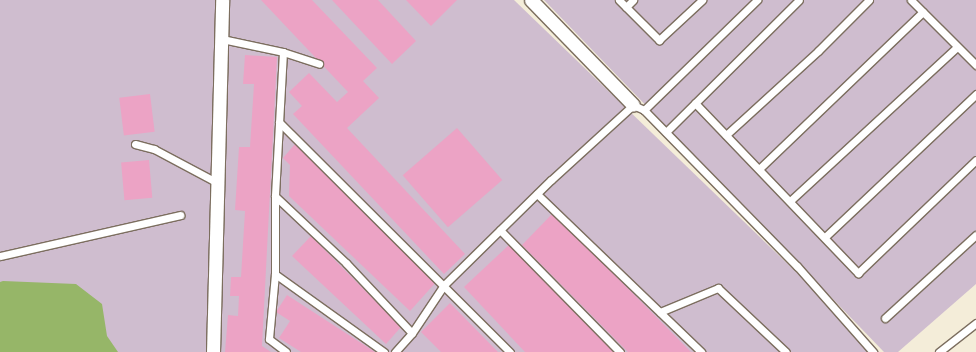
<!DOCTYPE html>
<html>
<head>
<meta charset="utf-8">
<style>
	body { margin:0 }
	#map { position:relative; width:976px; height:352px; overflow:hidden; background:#f4edd9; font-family:Caveat,sans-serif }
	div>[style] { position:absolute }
	.industrial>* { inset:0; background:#cfbdcf }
	.forest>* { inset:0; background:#96b668 }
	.building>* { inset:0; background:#eca3c5; transform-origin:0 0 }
	.roads { filter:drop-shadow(1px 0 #7c6e5f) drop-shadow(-1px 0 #7c6e5f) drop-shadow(0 1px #7c6e5f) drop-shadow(0 -1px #7c6e5f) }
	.lane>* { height:7px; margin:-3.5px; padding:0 3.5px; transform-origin:3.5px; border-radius:3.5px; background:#fff }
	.street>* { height:13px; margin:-6.5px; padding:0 6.5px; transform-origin:6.5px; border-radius:6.5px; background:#fff }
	span { translate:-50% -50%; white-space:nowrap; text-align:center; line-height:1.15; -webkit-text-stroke:3.5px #fff; paint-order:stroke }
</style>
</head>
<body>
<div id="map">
	<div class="industrial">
		<div style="clip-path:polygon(0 0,514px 0,879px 352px,0 352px)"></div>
		<div style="clip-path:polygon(544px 0,976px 0,976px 284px,898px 352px,884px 352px)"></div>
	</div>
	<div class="forest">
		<div style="clip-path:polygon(3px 281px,76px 284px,102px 304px,107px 336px,118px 352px,0 352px,0 282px)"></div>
	</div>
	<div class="building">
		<div style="clip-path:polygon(261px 0,312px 0,377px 68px,363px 81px,379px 98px,347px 128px,465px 254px,444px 274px,293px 114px,302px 106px,289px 92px,309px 73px,337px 102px,348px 92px)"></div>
		<div style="clip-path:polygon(332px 0,378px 0,416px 41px,392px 64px)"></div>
		<div style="clip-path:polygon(406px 0,457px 0,431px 26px)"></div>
		<div style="clip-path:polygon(245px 55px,277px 57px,262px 346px,271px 352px,225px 352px,228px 315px,238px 316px,239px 296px,230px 296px,231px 277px,241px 277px,245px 211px,235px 210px,239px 147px,250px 147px,254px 84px,243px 84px)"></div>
		<div style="left:150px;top:94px;width:38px;height:31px;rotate:83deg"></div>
		<div style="left:457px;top:128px;width:69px;height:72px;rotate:49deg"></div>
		<div style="clip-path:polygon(295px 144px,437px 281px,410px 311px,289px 196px,290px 165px,283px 158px)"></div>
		<div style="left:149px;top:160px;width:38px;height:28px;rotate:85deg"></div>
		<div style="clip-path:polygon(553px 213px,691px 352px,628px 352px,522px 245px)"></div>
		<div style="clip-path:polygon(311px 236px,401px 327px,386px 344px,292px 256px)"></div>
		<div style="clip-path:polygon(511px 243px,615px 352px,525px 352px,464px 287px)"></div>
		<div style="clip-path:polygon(287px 295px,375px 352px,301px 352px,279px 338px,290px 321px,276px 312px)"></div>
		<div style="clip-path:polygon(450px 303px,498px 352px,441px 352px,421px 332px)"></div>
	</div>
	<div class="roads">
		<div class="lane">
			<div style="left:619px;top:0;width:57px;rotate:45deg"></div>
			<div style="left:659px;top:40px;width:59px;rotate:-42.9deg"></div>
			<div style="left:911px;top:0;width:92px;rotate:45deg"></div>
			<div style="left:626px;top:7px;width:10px;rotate:-45deg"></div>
			<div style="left:222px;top:39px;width:62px;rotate:12deg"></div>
			<div style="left:283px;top:52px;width:38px;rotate:18deg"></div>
			<div style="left:283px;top:52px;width:144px;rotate:93.2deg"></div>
			<div style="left:275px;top:196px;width:78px;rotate:90deg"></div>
			<div style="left:275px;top:274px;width:65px;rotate:95.3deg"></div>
			<div style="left:269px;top:339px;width:21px;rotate:37deg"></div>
			<div style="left:695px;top:103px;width:236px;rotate:46.2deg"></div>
			<div style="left:858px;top:273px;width:163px;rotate:-43.8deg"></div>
			<div style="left:644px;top:110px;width:158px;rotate:-44.2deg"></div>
			<div style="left:279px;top:122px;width:326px;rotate:44.9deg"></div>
			<div style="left:666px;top:132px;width:187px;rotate:-44.8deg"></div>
			<div style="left:726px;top:135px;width:125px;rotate:-42.4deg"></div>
			<div style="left:818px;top:51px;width:72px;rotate:-45deg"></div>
			<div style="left:135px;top:144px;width:20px;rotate:15deg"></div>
			<div style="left:154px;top:149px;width:70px;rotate:28deg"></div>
			<div style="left:759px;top:169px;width:227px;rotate:-43.8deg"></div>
			<div style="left:537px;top:194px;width:228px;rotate:43.9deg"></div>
			<div style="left:275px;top:196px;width:98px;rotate:43.3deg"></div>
			<div style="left:346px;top:263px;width:96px;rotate:46.7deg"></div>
			<div style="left:790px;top:201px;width:227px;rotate:-42.7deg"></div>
			<div style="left:500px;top:230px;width:171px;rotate:45.5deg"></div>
			<div style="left:825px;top:237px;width:208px;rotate:-43.4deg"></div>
			<div style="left:0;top:256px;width:185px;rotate:-12.8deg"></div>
			<div style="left:275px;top:274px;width:134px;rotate:35.6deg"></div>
			<div style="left:660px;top:312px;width:63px;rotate:-22.5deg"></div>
			<div style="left:718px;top:288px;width:93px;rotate:43.3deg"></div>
			<div style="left:885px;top:318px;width:123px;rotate:-42.4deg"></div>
			<div style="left:395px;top:352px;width:25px;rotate:-48deg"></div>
			<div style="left:412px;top:333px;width:58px;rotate:-56.3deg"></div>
			<div style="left:444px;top:285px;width:150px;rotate:-44.5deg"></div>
			<div style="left:551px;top:180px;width:111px;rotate:-42.4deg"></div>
			<div style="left:633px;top:105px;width:12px;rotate:24deg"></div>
			<div style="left:644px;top:110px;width:219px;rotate:45.6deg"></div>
			<div style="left:797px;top:266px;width:115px;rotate:48.5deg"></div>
			<div style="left:939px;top:352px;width:47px;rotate:-38.1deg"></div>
		</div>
		<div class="street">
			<div style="left:531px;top:0;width:146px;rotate:45.8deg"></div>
			<div style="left:213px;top:352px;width:352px;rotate:-88.5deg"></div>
		</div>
	</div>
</div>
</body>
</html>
